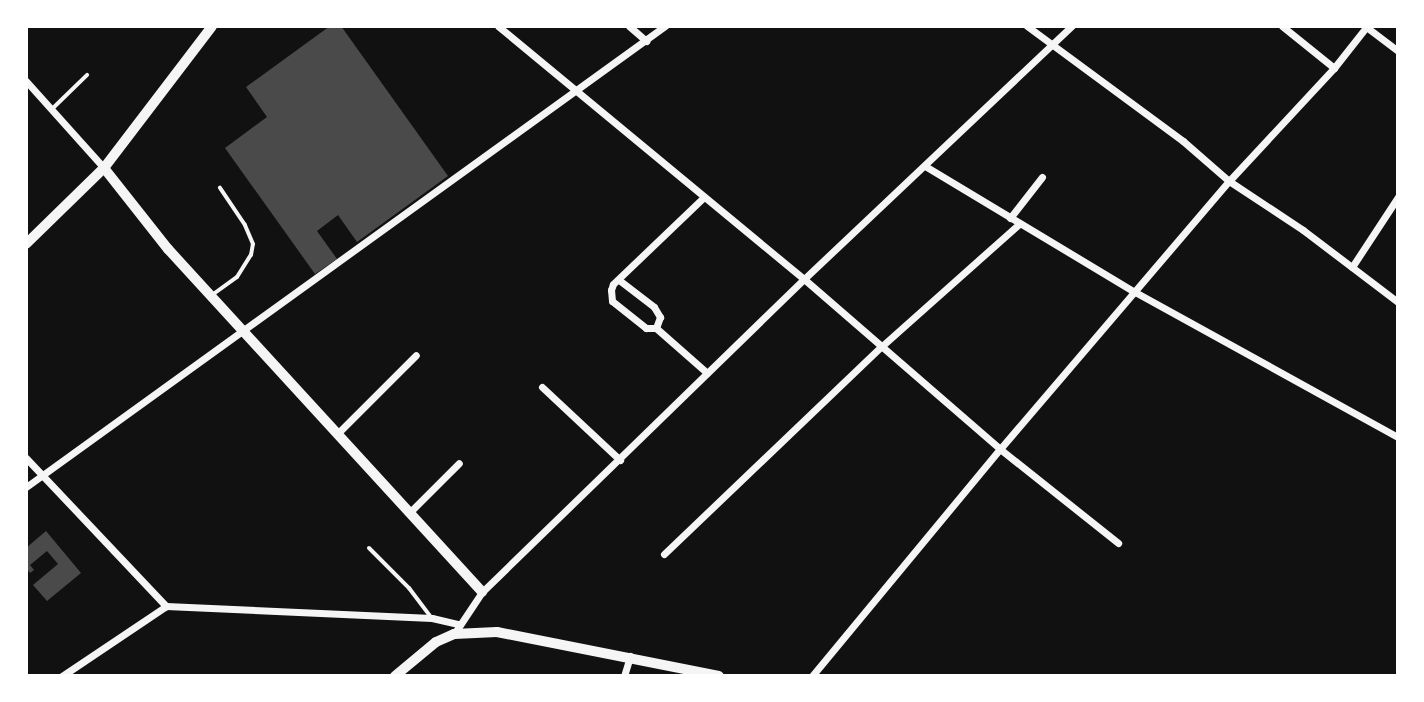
<!DOCTYPE html>
<html>
<head>
<meta charset="utf-8">
<style>
	body { margin:0 }
	#map { position:relative; width:1424px; height:702px; overflow:hidden; background:#111; font-family:Poppins,sans-serif }
	div>[style] { position:absolute }
	.building>* { inset:0; background:#4a4a4a }
	.service>* { height:4px; margin:-2px; padding:0 2px; transform-origin:2px; border-radius:2px; background:#f5f5f5 }
	.minor>* { height:7px; margin:-3.5px; padding:0 3.5px; transform-origin:3.5px; border-radius:3.5px; background:#f5f5f5 }
	.secondary>* { height:10px; margin:-5px; padding:0 5px; transform-origin:5px; border-radius:5px; background:#f5f5f5 }
	span { translate:-50% -50%; white-space:nowrap; text-align:center; line-height:1.15; -webkit-text-stroke:8px #fff; paint-order:stroke }
	.frame { position:absolute; inset:0; border:28px solid #fff; pointer-events:none }
</style>
</head>
<body>
<div id="map">
	<div class="building">
		<div style="clip-path:polygon(330px 26px,341px 26px,448px 176px,357px 242px,338px 215px,317px 231px,337px 259px,315px 274px,225px 148px,267px 117px,246px 87px)"></div>
		<div style="clip-path:polygon(46px 531px,81px 573px,47px 601px,33px 585px,58px 564px,47px 551px,30px 565px,34px 570px,30px 573px,26px 568px,26px 548px)"></div>
	</div>
	<div class="service">
		<div style="left:52px;top:109px;width:49px;rotate:-44.2deg"></div>
		<div style="left:212px;top:295px;width:31px;rotate:-36deg"></div>
		<div style="left:237px;top:277px;width:26px;rotate:-58deg"></div>
		<div style="left:251px;top:255px;width:11px;rotate:-80deg"></div>
		<div style="left:253px;top:244px;width:21px;rotate:-113deg"></div>
		<div style="left:245px;top:225px;width:45px;rotate:-124deg"></div>
		<div style="left:369px;top:548px;width:57px;rotate:45deg"></div>
		<div style="left:409px;top:588px;width:38px;rotate:53deg"></div>
	</div>
	<div class="minor">
		<div style="left:498px;top:26px;width:397px;rotate:39.6deg"></div>
		<div style="left:804px;top:279px;width:259px;rotate:40.9deg"></div>
		<div style="left:1000px;top:449px;width:151px;rotate:38.5deg"></div>
		<div style="left:629px;top:26px;width:23px;rotate:41deg"></div>
		<div style="left:1027px;top:26px;width:194px;rotate:36.4deg"></div>
		<div style="left:1183px;top:141px;width:61px;rotate:41deg"></div>
		<div style="left:1229px;top:181px;width:89px;rotate:33.5deg"></div>
		<div style="left:1303px;top:230px;width:119px;rotate:37.2deg"></div>
		<div style="left:1282px;top:26px;width:67px;rotate:38.9deg"></div>
		<div style="left:1365px;top:26px;width:41px;rotate:37.1deg"></div>
		<div style="left:26px;top:81px;width:117px;rotate:48.1deg"></div>
		<div style="left:925px;top:166px;width:245px;rotate:31deg"></div>
		<div style="left:1135px;top:292px;width:300px;rotate:28.9deg"></div>
		<div style="left:1010px;top:218px;width:52px;rotate:-52deg"></div>
		<div style="left:1352px;top:267px;width:84px;rotate:-56.7deg"></div>
		<div style="left:619px;top:280px;width:44px;rotate:37.6deg"></div>
		<div style="left:654px;top:307px;width:12px;rotate:59deg"></div>
		<div style="left:660px;top:317px;width:12px;rotate:110deg"></div>
		<div style="left:656px;top:328px;width:10px;rotate:180deg"></div>
		<div style="left:646px;top:328px;width:43px;rotate:-141.5deg"></div>
		<div style="left:612px;top:301px;width:11px;rotate:-95deg"></div>
		<div style="left:611px;top:290px;width:6px;rotate:-72deg"></div>
		<div style="left:613px;top:284px;width:124px;rotate:-43.7deg"></div>
		<div style="left:656px;top:328px;width:68px;rotate:41.4deg"></div>
		<div style="left:542px;top:387px;width:107px;rotate:43.1deg"></div>
		<div style="left:338px;top:433px;width:110px;rotate:-45deg"></div>
		<div style="left:26px;top:458px;width:204px;rotate:46.6deg"></div>
		<div style="left:26px;top:487px;width:788px;rotate:-35.81deg"></div>
		<div style="left:410px;top:512px;width:69px;rotate:-45deg"></div>
		<div style="left:664px;top:554px;width:301px;rotate:-43.7deg"></div>
		<div style="left:882px;top:346px;width:183px;rotate:-41.7deg"></div>
		<div style="left:166px;top:606px;width:266px;rotate:2.6deg"></div>
		<div style="left:432px;top:618px;width:28px;rotate:13deg"></div>
		<div style="left:454px;top:634px;width:50px;rotate:-56.3deg"></div>
		<div style="left:482px;top:592px;width:449px;rotate:-44.2deg"></div>
		<div style="left:804px;top:279px;width:369px;rotate:-43.4deg"></div>
		<div style="left:62px;top:676px;width:125px;rotate:-33.9deg"></div>
		<div style="left:624px;top:676px;width:21px;rotate:-73deg"></div>
		<div style="left:812px;top:676px;width:295px;rotate:-50.4deg"></div>
		<div style="left:1000px;top:449px;width:353px;rotate:-49.5deg"></div>
		<div style="left:1229px;top:181px;width:154px;rotate:-47.1deg"></div>
		<div style="left:1334px;top:68px;width:53px;rotate:-51.8deg"></div>
	</div>
	<div class="secondary">
		<div style="left:104px;top:168px;width:103px;rotate:51.7deg"></div>
		<div style="left:168px;top:249px;width:465px;rotate:47.5deg"></div>
		<div style="left:26px;top:244px;width:109px;rotate:-44.3deg"></div>
		<div style="left:104px;top:168px;width:178px;rotate:-52.7deg"></div>
		<div style="left:395px;top:676px;width:53px;rotate:-39.7deg"></div>
		<div style="left:436px;top:642px;width:20px;rotate:-24deg"></div>
		<div style="left:454px;top:634px;width:43px;rotate:-2.7deg"></div>
		<div style="left:497px;top:632px;width:226px;rotate:11.2deg"></div>
	</div>
	<div class="frame"></div>
</div>
</body>
</html>
